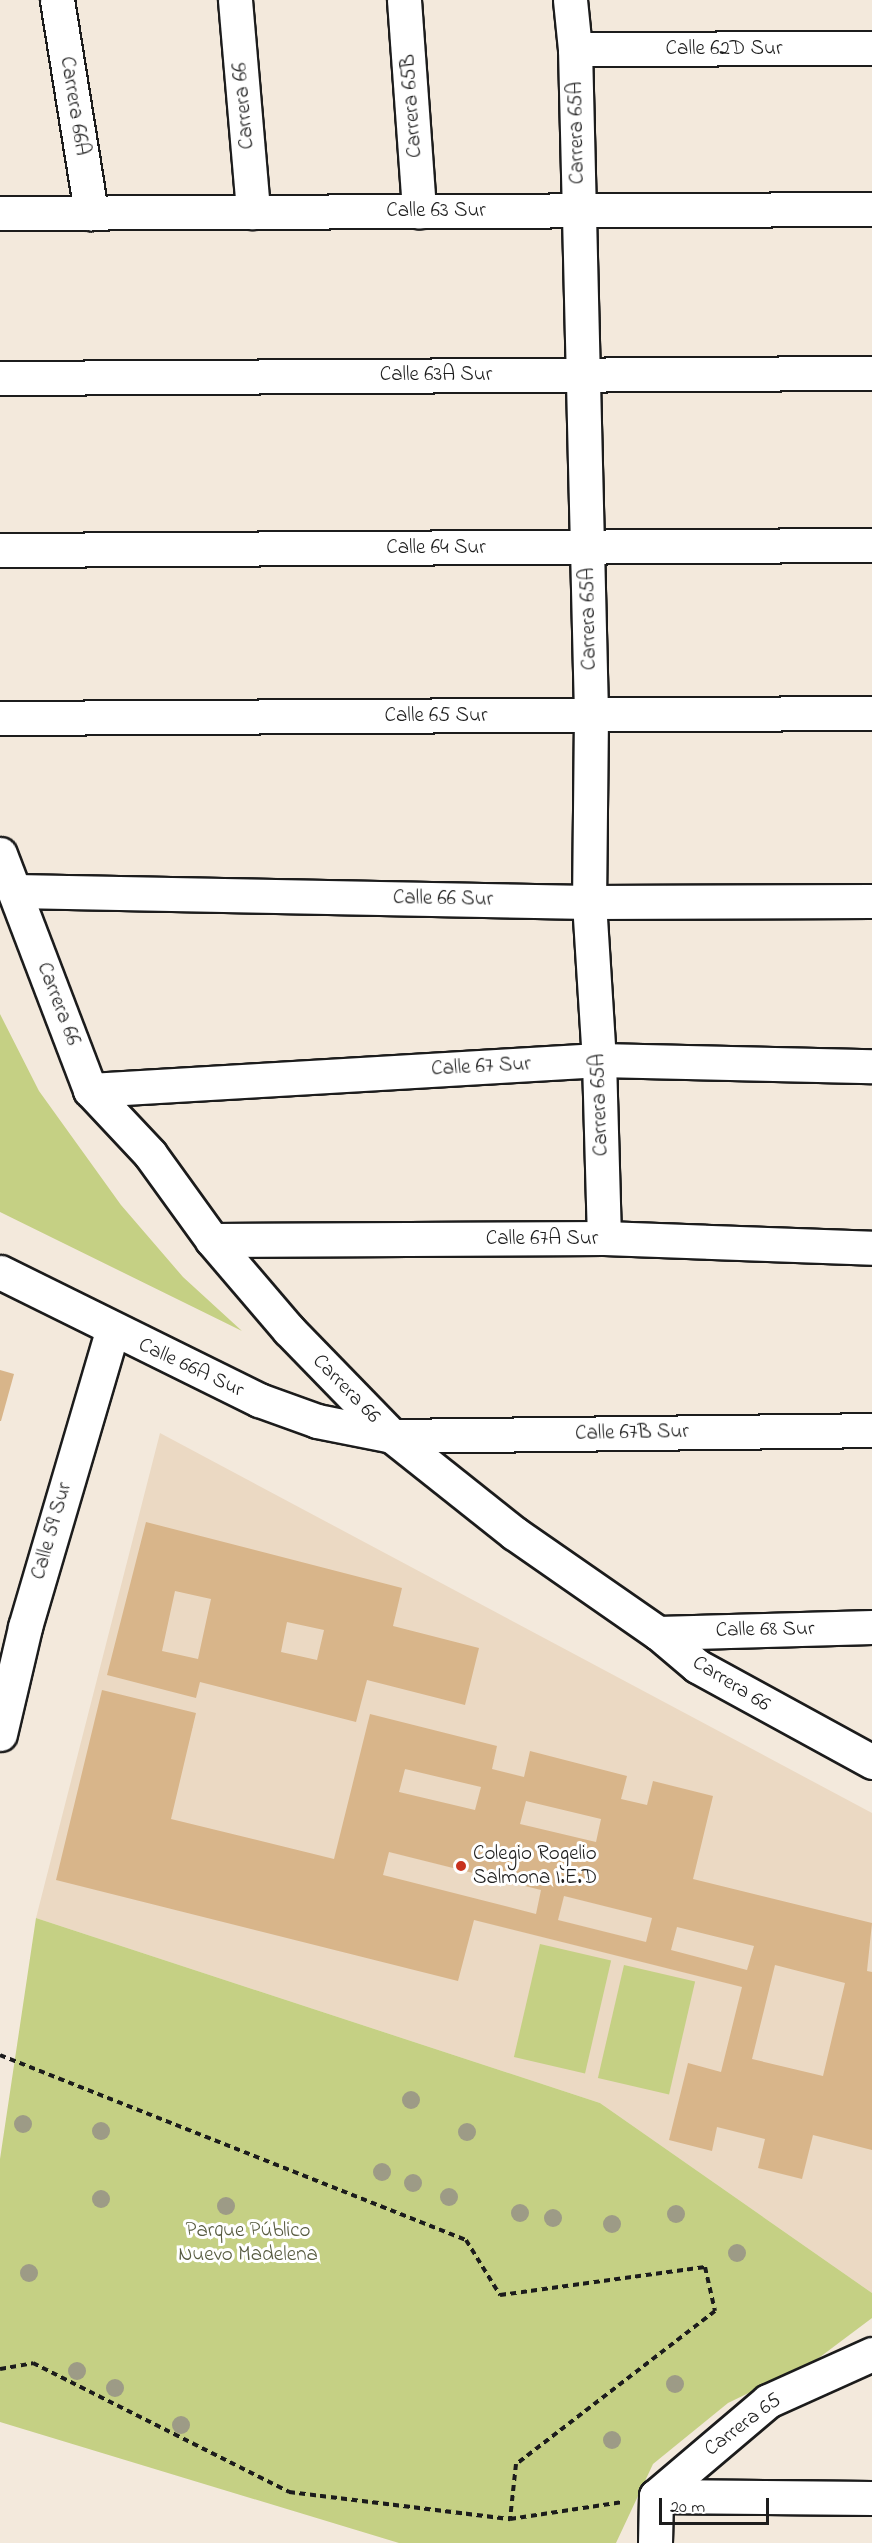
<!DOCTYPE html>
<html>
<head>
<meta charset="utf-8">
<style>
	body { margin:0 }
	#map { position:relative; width:872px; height:2543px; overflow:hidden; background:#f3e9dc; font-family:"Indie Flower",sans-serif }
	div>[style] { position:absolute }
	.built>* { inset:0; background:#ebd9c3 }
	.green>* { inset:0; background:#c5d084; transform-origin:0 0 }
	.building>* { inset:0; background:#d8b58a }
	.path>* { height:4px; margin-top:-2px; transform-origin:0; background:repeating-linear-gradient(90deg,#1c1c1c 0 6px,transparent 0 10.5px) }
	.roads { filter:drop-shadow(2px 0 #1c1c1c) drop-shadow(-2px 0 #1c1c1c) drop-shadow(0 2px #1c1c1c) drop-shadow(0 -2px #1c1c1c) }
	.minor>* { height:33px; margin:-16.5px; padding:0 16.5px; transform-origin:16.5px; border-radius:16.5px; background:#fff }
	.tertiary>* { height:33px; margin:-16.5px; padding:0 16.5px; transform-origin:16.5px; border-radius:16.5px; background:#fff }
	.trees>* { width:18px; height:18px; margin:-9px; border-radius:50%; background:#9d9b86 }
	.dots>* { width:16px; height:16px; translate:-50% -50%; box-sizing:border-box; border:3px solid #fff; border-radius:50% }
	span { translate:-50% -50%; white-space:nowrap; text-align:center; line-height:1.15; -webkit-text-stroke:6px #fff; paint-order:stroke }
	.street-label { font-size:21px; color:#1c1c1c }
	.poi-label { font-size:21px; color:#1c1c1c }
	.left { translate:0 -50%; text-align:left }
	.park-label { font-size:21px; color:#575b40 }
	.scale { position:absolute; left:659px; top:2498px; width:110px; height:27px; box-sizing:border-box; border:3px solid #1c1c1c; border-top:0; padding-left:8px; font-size:18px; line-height:21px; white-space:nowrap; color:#1c1c1c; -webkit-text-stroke:4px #fff; paint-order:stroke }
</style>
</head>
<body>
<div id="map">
	<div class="built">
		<div style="clip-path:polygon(160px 1433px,872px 1813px,872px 2293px,600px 2103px,36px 1918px)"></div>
	</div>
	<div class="green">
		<div style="clip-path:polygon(0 1014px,39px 1091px,121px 1205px,183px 1277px,242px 1331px,0 1212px)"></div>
		<div style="clip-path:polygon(36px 1918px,600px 2103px,872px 2293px,872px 2318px,816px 2360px,728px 2403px,653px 2464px,616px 2543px,399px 2543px,0 2422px,0 2159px)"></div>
		<div style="left:540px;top:1944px;width:73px;height:116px;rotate:13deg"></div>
		<div style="left:624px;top:1965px;width:73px;height:116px;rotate:13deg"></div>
	</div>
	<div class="building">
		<div style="clip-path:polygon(0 1370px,14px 1374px,1px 1421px,0 1421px)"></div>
		<div style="clip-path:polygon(evenodd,146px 1522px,402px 1588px,393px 1626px,479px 1648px,465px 1705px,367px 1680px,356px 1722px,200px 1682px,196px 1698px,107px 1675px,146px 1522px,175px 1591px,211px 1599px,198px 1659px,162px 1651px,175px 1591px,146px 1522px,287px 1622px,324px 1630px,317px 1660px,281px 1652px,287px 1622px)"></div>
		<div style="clip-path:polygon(evenodd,102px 1690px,196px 1713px,171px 1819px,334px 1859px,370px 1714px,497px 1746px,492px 1769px,524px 1777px,530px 1751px,627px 1776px,621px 1799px,647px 1805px,653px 1781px,713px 1796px,693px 1879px,872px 1923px,867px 1971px,872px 1972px,872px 2150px,813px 2135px,802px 2179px,758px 2168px,765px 2139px,717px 2127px,712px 2151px,669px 2140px,688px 2063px,721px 2072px,742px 1987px,474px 1920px,458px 1981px,56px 1880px,102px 1690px,405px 1769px,481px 1787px,475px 1810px,399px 1792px,405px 1769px,102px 1690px,526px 1801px,601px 1819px,596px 1842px,520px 1824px,526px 1801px,102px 1690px,389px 1852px,541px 1890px,536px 1914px,383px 1875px,389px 1852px,102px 1690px,564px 1896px,652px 1918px,646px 1942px,558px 1920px,564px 1896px,102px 1690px,677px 1927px,754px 1946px,747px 1970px,671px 1950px,677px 1927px,102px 1690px,775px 1965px,845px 1983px,823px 2076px,752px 2059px,775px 1965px)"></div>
	</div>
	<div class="path">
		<div style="left:0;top:2055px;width:501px;rotate:21.65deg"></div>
		<div style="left:466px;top:2240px;width:65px;rotate:58.3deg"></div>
		<div style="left:500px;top:2295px;width:207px;rotate:-7.8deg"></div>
		<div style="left:705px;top:2267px;width:45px;rotate:77.2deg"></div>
		<div style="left:715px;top:2311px;width:251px;rotate:142.4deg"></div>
		<div style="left:516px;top:2464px;width:55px;rotate:96.2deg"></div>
		<div style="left:510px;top:2519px;width:114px;rotate:-8.6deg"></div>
		<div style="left:0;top:2369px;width:34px;rotate:-10deg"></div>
		<div style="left:33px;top:2363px;width:287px;rotate:26.7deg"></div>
		<div style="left:289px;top:2492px;width:223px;rotate:7deg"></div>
	</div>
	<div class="roads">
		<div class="minor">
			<div style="left:57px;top:0;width:216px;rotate:80.9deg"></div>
			<div style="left:235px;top:0;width:213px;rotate:85.1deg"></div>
			<div style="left:404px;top:0;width:212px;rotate:85.9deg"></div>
			<div style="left:570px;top:0;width:49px;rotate:84.2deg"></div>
			<div style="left:575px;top:49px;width:666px;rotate:88.62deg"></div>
			<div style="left:591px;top:715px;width:187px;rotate:90.6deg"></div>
			<div style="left:589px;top:902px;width:158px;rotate:86.4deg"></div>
			<div style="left:599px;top:1060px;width:178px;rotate:88.4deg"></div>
			<div style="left:575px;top:49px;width:297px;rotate:-0.2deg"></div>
			<div style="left:0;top:213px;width:872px;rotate:-0.26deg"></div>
			<div style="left:0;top:378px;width:872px;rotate:-0.33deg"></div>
			<div style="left:0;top:550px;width:872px;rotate:-0.33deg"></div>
			<div style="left:0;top:718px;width:872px;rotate:-0.33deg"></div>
			<div style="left:0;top:854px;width:253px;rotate:69.1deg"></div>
			<div style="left:90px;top:1090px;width:88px;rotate:46.8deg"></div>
			<div style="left:150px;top:1154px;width:106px;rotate:54.2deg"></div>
			<div style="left:212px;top:1240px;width:118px;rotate:49.5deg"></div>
			<div style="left:289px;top:1330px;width:148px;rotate:45.8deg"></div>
			<div style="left:392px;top:1436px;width:156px;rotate:38.5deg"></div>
			<div style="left:514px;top:1533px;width:175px;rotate:34.8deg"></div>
			<div style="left:658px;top:1633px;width:51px;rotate:40.2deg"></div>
			<div style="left:697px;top:1666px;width:200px;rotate:28.7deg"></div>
			<div style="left:15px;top:891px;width:574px;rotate:1.1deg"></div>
			<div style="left:589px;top:902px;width:283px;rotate:-0.2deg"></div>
			<div style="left:90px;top:1090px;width:510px;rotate:-3.37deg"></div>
			<div style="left:599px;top:1060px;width:273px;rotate:1.3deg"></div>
			<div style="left:212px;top:1240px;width:392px;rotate:-0.3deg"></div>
			<div style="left:604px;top:1238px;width:268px;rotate:2.1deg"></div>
			<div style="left:658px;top:1633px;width:214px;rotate:-1.6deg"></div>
			<div style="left:0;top:1734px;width:110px;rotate:-76.8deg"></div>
			<div style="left:25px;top:1627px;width:309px;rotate:-73.6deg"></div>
			<div style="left:656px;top:2496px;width:147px;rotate:-40.3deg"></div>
			<div style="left:768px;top:2401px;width:114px;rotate:-24.3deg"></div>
			<div style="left:656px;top:2496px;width:216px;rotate:0.5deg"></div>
			<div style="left:655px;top:2543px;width:47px;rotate:-88.8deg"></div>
		</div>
		<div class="tertiary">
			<div style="left:0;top:1272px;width:289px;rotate:26.3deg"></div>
			<div style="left:259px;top:1400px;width:62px;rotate:19.9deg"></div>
			<div style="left:317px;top:1421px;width:76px;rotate:11.3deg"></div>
			<div style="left:392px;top:1436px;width:480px;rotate:-0.7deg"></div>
		</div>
	</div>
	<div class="trees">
		<div style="left:411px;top:2100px"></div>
		<div style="left:23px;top:2124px"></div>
		<div style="left:101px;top:2131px"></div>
		<div style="left:467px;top:2132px"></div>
		<div style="left:382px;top:2172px"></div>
		<div style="left:413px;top:2183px"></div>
		<div style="left:449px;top:2197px"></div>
		<div style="left:101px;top:2199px"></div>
		<div style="left:226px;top:2206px"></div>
		<div style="left:520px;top:2213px"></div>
		<div style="left:676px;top:2214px"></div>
		<div style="left:553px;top:2218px"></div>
		<div style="left:612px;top:2224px"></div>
		<div style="left:737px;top:2253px"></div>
		<div style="left:29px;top:2273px"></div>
		<div style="left:77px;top:2371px"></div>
		<div style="left:675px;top:2384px"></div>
		<div style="left:115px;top:2388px"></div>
		<div style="left:181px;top:2425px"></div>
		<div style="left:612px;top:2440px"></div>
	</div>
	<div class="dots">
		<div style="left:461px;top:1866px;background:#c8321e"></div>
	</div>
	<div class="street-label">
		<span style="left:724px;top:49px">Calle 62D Sur</span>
		<span style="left:74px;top:106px;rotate:81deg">Carrera 66A</span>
		<span style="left:244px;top:106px;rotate:-95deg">Carrera 66</span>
		<span style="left:412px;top:106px;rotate:-94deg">Carrera 65B</span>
		<span style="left:577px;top:133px;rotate:-91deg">Carrera 65A</span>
		<span style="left:436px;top:211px">Calle 63 Sur</span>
		<span style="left:436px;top:375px">Calle 63A Sur</span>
		<span style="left:436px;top:548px">Calle 64 Sur</span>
		<span style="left:589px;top:619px;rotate:-91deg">Carrera 65A</span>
		<span style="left:436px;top:716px">Calle 65 Sur</span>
		<span style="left:443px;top:899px;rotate:1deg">Calle 66 Sur</span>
		<span style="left:58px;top:1004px;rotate:69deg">Carrera 66</span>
		<span style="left:481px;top:1067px;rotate:-3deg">Calle 67 Sur</span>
		<span style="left:600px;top:1105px;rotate:-92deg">Carrera 65A</span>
		<span style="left:542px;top:1239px">Calle 67A Sur</span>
		<span style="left:191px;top:1368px;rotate:25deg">Calle 66A Sur</span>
		<span style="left:346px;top:1389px;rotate:46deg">Carrera 66</span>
		<span style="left:632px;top:1433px;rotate:-1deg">Calle 67B Sur</span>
		<span style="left:52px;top:1531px;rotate:-74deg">Calle 59 Sur</span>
		<span style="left:765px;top:1630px;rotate:-1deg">Calle 68 Sur</span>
		<span style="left:731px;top:1684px;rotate:32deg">Carrera 66</span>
		<span style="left:743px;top:2425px;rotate:-37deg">Carrera 65</span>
	</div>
	<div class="poi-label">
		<span class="left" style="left:473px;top:1866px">Colegio Rogelio<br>Salmona I.E.D</span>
	</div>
	<div class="park-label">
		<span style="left:248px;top:2243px">Parque Público<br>Nuevo Madelena</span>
	</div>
	<div class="scale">20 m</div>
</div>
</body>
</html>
